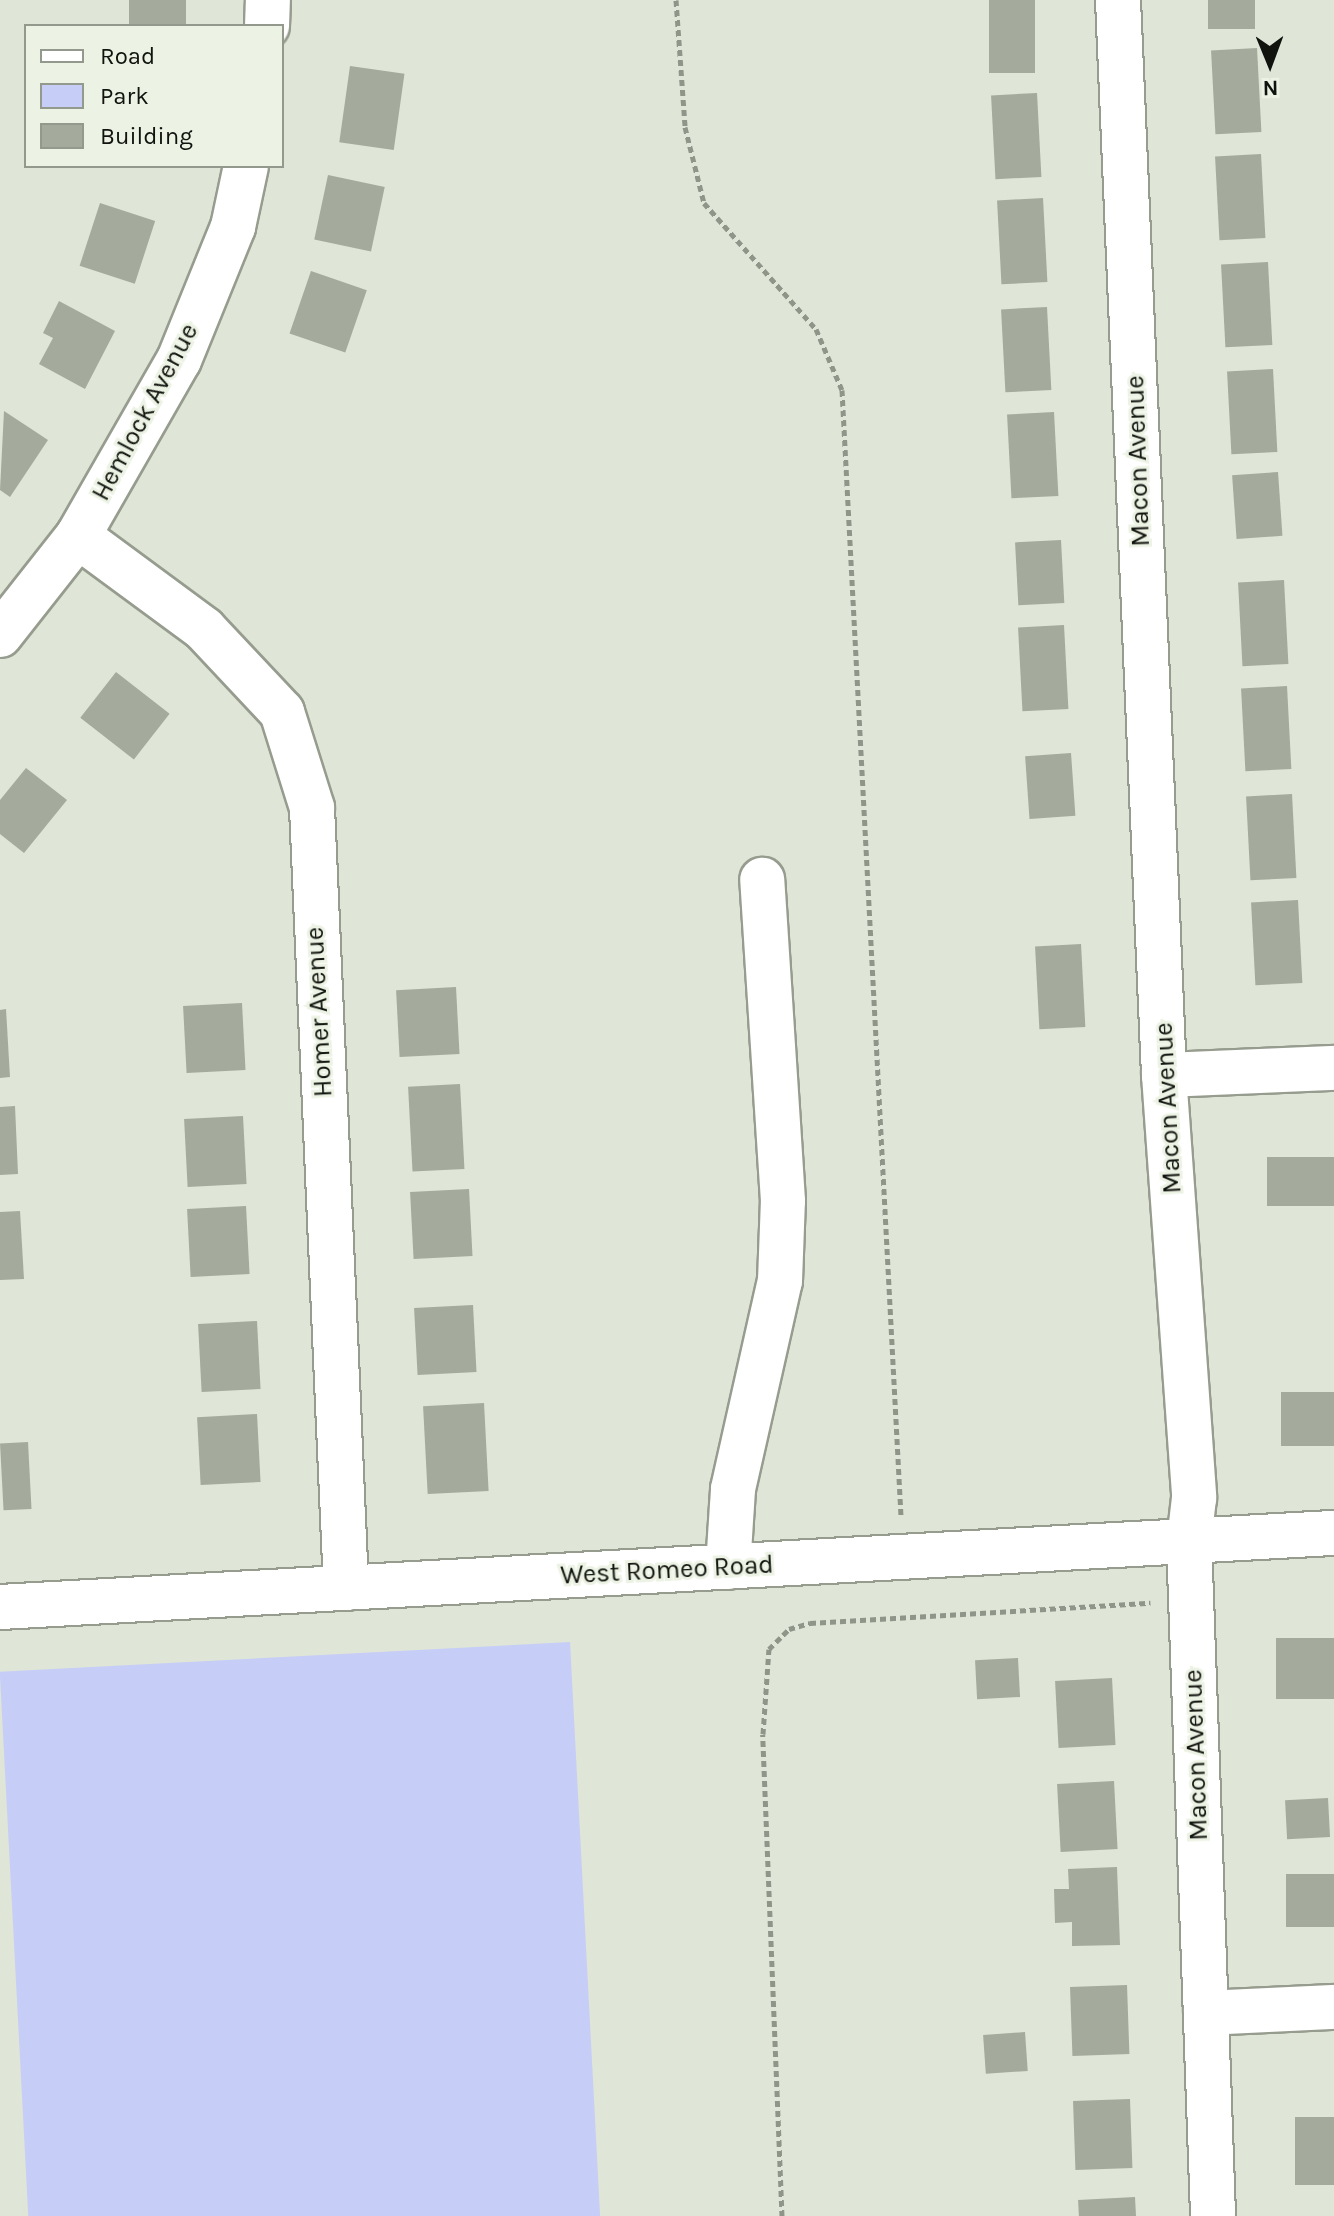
<!DOCTYPE html>
<html>
<head>
<meta charset="utf-8">
<style>
	body { margin:0 }
	#map { position:relative; width:1334px; height:2216px; overflow:hidden; background:#dfe5d7; font-family:Karla,sans-serif }
	div>[style] { position:absolute }
	.green>* { inset:0; background:#c6cdf7; transform-origin:0 0 }
	.building>* { inset:0; background:#a4aa9c; transform-origin:0 0 }
	.path>* { height:5px; margin-top:-2.5px; transform-origin:0; background:repeating-linear-gradient(90deg,#90958a 0 6px,transparent 0 10px) }
	.roads { filter:drop-shadow(2px 0 #969c8e) drop-shadow(-2px 0 #969c8e) drop-shadow(0 2px #969c8e) drop-shadow(0 -2px #969c8e) }
	.minor>* { height:44px; margin:-22px; padding:0 22px; transform-origin:22px; border-radius:22px; background:#fff }
	.major>* { height:44px; margin:-22px; padding:0 22px; transform-origin:22px; border-radius:22px; background:#fff }
	span { translate:-50% -50%; white-space:nowrap; text-align:center; line-height:1.15; -webkit-text-stroke:6px #ecf3e4; paint-order:stroke }
	.street-label { font-size:26px; color:#11130e }
	.legend { position:absolute; left:24px; top:24px; width:260px; height:144px; box-sizing:border-box; background:#ecf3e4; border:2px solid #94998e; margin:0; padding:10px 14px; list-style:none; font-size:24px; color:#11130e }
	.legend li { display:flex; align-items:center; gap:16px; height:40px }
	.legend b { width:40px; border:2px solid #94998e }
	.north { position:absolute; left:1230px; top:24px; width:80px; height:80px; -webkit-text-stroke:6px #ecf3e4; paint-order:stroke; rotate:179deg; font-size:22px; font-weight:700; line-height:32px; text-align:center; color:#11130e }
	.north::after { content:''; display:block; margin:auto; width:28px; height:36px; background:#11130e; clip-path:polygon(50% 0,100% 100%,50% 72%,0 100%) }
</style>
</head>
<body>
<div id="map">
	<div class="green">
		<div style="left:570px;top:1642px;width:575px;height:571px;rotate:87deg"></div>
	</div>
	<div class="building">
		<div style="left:129px;top:0;width:57px;height:26px"></div>
		<div style="left:989px;top:0;width:46px;height:73px"></div>
		<div style="left:1208px;top:0;width:47px;height:29px"></div>
		<div style="left:1257px;top:48px;width:84px;height:46px;rotate:87deg"></div>
		<div style="left:350px;top:66px;width:55px;height:77px;rotate:8deg"></div>
		<div style="left:1037px;top:93px;width:84px;height:46px;rotate:87deg"></div>
		<div style="left:1261px;top:154px;width:84px;height:46px;rotate:87deg"></div>
		<div style="left:328px;top:175px;width:58px;height:66px;rotate:12deg"></div>
		<div style="left:1043px;top:198px;width:84px;height:46px;rotate:87deg"></div>
		<div style="left:100px;top:203px;width:58px;height:66px;rotate:18deg"></div>
		<div style="left:1268px;top:262px;width:83px;height:47px;rotate:87deg"></div>
		<div style="left:311px;top:271px;width:59px;height:66px;rotate:19deg"></div>
		<div style="clip-path:polygon(59px 301px,115px 331px,85px 389px,39px 364px,53px 338px,43px 333px)"></div>
		<div style="left:1047px;top:307px;width:83px;height:46px;rotate:87deg"></div>
		<div style="left:1273px;top:369px;width:83px;height:46px;rotate:87deg"></div>
		<div style="clip-path:polygon(4px 411px,48px 440px,10px 497px,0 490px)"></div>
		<div style="left:1054px;top:412px;width:84px;height:47px;rotate:87deg"></div>
		<div style="left:1278px;top:472px;width:64px;height:46px;rotate:86deg"></div>
		<div style="left:1061px;top:540px;width:63px;height:46px;rotate:87deg"></div>
		<div style="left:1284px;top:580px;width:84px;height:46px;rotate:87deg"></div>
		<div style="left:1064px;top:625px;width:84px;height:46px;rotate:87deg"></div>
		<div style="left:116px;top:672px;width:68px;height:58px;rotate:38deg"></div>
		<div style="left:1287px;top:686px;width:83px;height:46px;rotate:87deg"></div>
		<div style="left:1071px;top:753px;width:63px;height:46px;rotate:86deg"></div>
		<div style="clip-path:polygon(26px 768px,67px 800px,24px 853px,0 834px,0 800px)"></div>
		<div style="left:1292px;top:794px;width:84px;height:46px;rotate:87deg"></div>
		<div style="left:1298px;top:900px;width:83px;height:47px;rotate:87deg"></div>
		<div style="left:1081px;top:944px;width:83px;height:46px;rotate:87deg"></div>
		<div style="left:456px;top:987px;width:67px;height:60px;rotate:87deg"></div>
		<div style="left:242px;top:1003px;width:67px;height:59px;rotate:87deg"></div>
		<div style="clip-path:polygon(6px 1009px,10px 1077px,0 1078px,0 1010px)"></div>
		<div style="left:460px;top:1084px;width:85px;height:52px;rotate:87deg"></div>
		<div style="clip-path:polygon(15px 1106px,18px 1174px,0 1175px,0 1107px)"></div>
		<div style="left:243px;top:1116px;width:68px;height:59px;rotate:87deg"></div>
		<div style="left:1334px;top:1157px;width:49px;height:67px;rotate:90deg"></div>
		<div style="left:469px;top:1189px;width:67px;height:59px;rotate:87deg"></div>
		<div style="left:246px;top:1206px;width:68px;height:59px;rotate:87deg"></div>
		<div style="clip-path:polygon(20px 1211px,24px 1279px,0 1280px,0 1212px)"></div>
		<div style="left:473px;top:1305px;width:67px;height:59px;rotate:87deg"></div>
		<div style="left:257px;top:1321px;width:68px;height:59px;rotate:87deg"></div>
		<div style="left:1334px;top:1392px;width:54px;height:53px;rotate:90deg"></div>
		<div style="left:484px;top:1403px;width:88px;height:61px;rotate:87deg"></div>
		<div style="left:257px;top:1414px;width:68px;height:60px;rotate:87deg"></div>
		<div style="left:28px;top:1442px;width:67px;height:28px;rotate:87deg"></div>
		<div style="left:1334px;top:1638px;width:61px;height:58px;rotate:90deg"></div>
		<div style="left:1018px;top:1658px;width:39px;height:43px;rotate:87deg"></div>
		<div style="left:1112px;top:1678px;width:67px;height:57px;rotate:87deg"></div>
		<div style="left:1114px;top:1781px;width:68px;height:57px;rotate:87deg"></div>
		<div style="left:1328px;top:1798px;width:39px;height:43px;rotate:87deg"></div>
		<div style="clip-path:polygon(1117px 1867px,1120px 1945px,1072px 1946px,1072px 1922px,1055px 1923px,1054px 1889px,1069px 1889px,1068px 1869px)"></div>
		<div style="left:1334px;top:1874px;width:53px;height:48px;rotate:90deg"></div>
		<div style="left:1127px;top:1985px;width:69px;height:57px;rotate:88deg"></div>
		<div style="left:1025px;top:2032px;width:39px;height:42px;rotate:86deg"></div>
		<div style="left:1130px;top:2099px;width:69px;height:57px;rotate:88deg"></div>
		<div style="left:1334px;top:2117px;width:68px;height:39px;rotate:90deg"></div>
		<div style="left:1135px;top:2197px;width:19px;height:57px;rotate:87deg"></div>
	</div>
	<div class="path">
		<div style="left:676px;top:0;width:127px;rotate:85.9deg"></div>
		<div style="left:685px;top:127px;width:78px;rotate:76deg"></div>
		<div style="left:704px;top:203px;width:169px;rotate:48.4deg"></div>
		<div style="left:816px;top:329px;width:66px;rotate:66.9deg"></div>
		<div style="left:842px;top:390px;width:1127px;rotate:87deg"></div>
		<div style="left:782px;top:2216px;width:482px;rotate:-92.3deg"></div>
		<div style="left:763px;top:1734px;width:85px;rotate:-86deg"></div>
		<div style="left:769px;top:1649px;width:28px;rotate:-45deg"></div>
		<div style="left:789px;top:1629px;width:22px;rotate:-16deg"></div>
		<div style="left:810px;top:1623px;width:341px;rotate:-3.4deg"></div>
	</div>
	<div class="roads">
		<div class="minor">
			<div style="left:1118px;top:0;width:1076px;rotate:87.55deg"></div>
			<div style="left:1164px;top:1075px;width:424px;rotate:85.9deg"></div>
			<div style="left:1194px;top:1498px;width:43px;rotate:96.6deg"></div>
			<div style="left:1189px;top:1541px;width:675px;rotate:87.96deg"></div>
			<div style="left:267px;top:26px;width:26px;rotate:-88deg"></div>
			<div style="left:78px;top:536px;width:157px;rotate:36.4deg"></div>
			<div style="left:204px;top:629px;width:114px;rotate:46.8deg"></div>
			<div style="left:282px;top:712px;width:101px;rotate:72.6deg"></div>
			<div style="left:312px;top:808px;width:781px;rotate:87.5deg"></div>
			<div style="left:0;top:635px;width:126px;rotate:-51.8deg"></div>
			<div style="left:78px;top:536px;width:203px;rotate:-60.2deg"></div>
			<div style="left:179px;top:360px;width:144px;rotate:-67.9deg"></div>
			<div style="left:233px;top:227px;width:62px;rotate:-78deg"></div>
			<div style="left:1164px;top:1075px;width:170px;rotate:-2.4deg"></div>
			<div style="left:728px;top:1567px;width:78px;rotate:-86.3deg"></div>
			<div style="left:733px;top:1489px;width:213px;rotate:-77.3deg"></div>
			<div style="left:780px;top:1281px;width:80px;rotate:-87.9deg"></div>
			<div style="left:783px;top:1201px;width:322px;rotate:-93.7deg"></div>
			<div style="left:1206px;top:2013px;width:128px;rotate:-2.7deg"></div>
		</div>
		<div class="major">
			<div style="left:0;top:1607px;width:1336px;rotate:-3.18deg"></div>
		</div>
	</div>
	<div class="street-label">
		<span style="left:145px;top:412px;rotate:-62deg">Hemlock Avenue</span>
		<span style="left:1138px;top:461px;rotate:-92deg">Macon Avenue</span>
		<span style="left:319px;top:1012px;rotate:-93deg">Homer Avenue</span>
		<span style="left:1168px;top:1108px;rotate:-93deg">Macon Avenue</span>
		<span style="left:667px;top:1570px;rotate:-3deg">West Romeo Road</span>
		<span style="left:1196px;top:1755px;rotate:-92deg">Macon Avenue</span>
	</div>
	<ul class="legend">
	<li><b style="height:10px;background:#fff"></b>Road</li>
	<li><b style="height:22px;background:#c6cdf7"></b>Park</li>
	<li><b style="height:22px;background:#a4aa9c"></b>Building</li>
	</ul>
	<div class="north">N</div>
</div>
</body>
</html>
